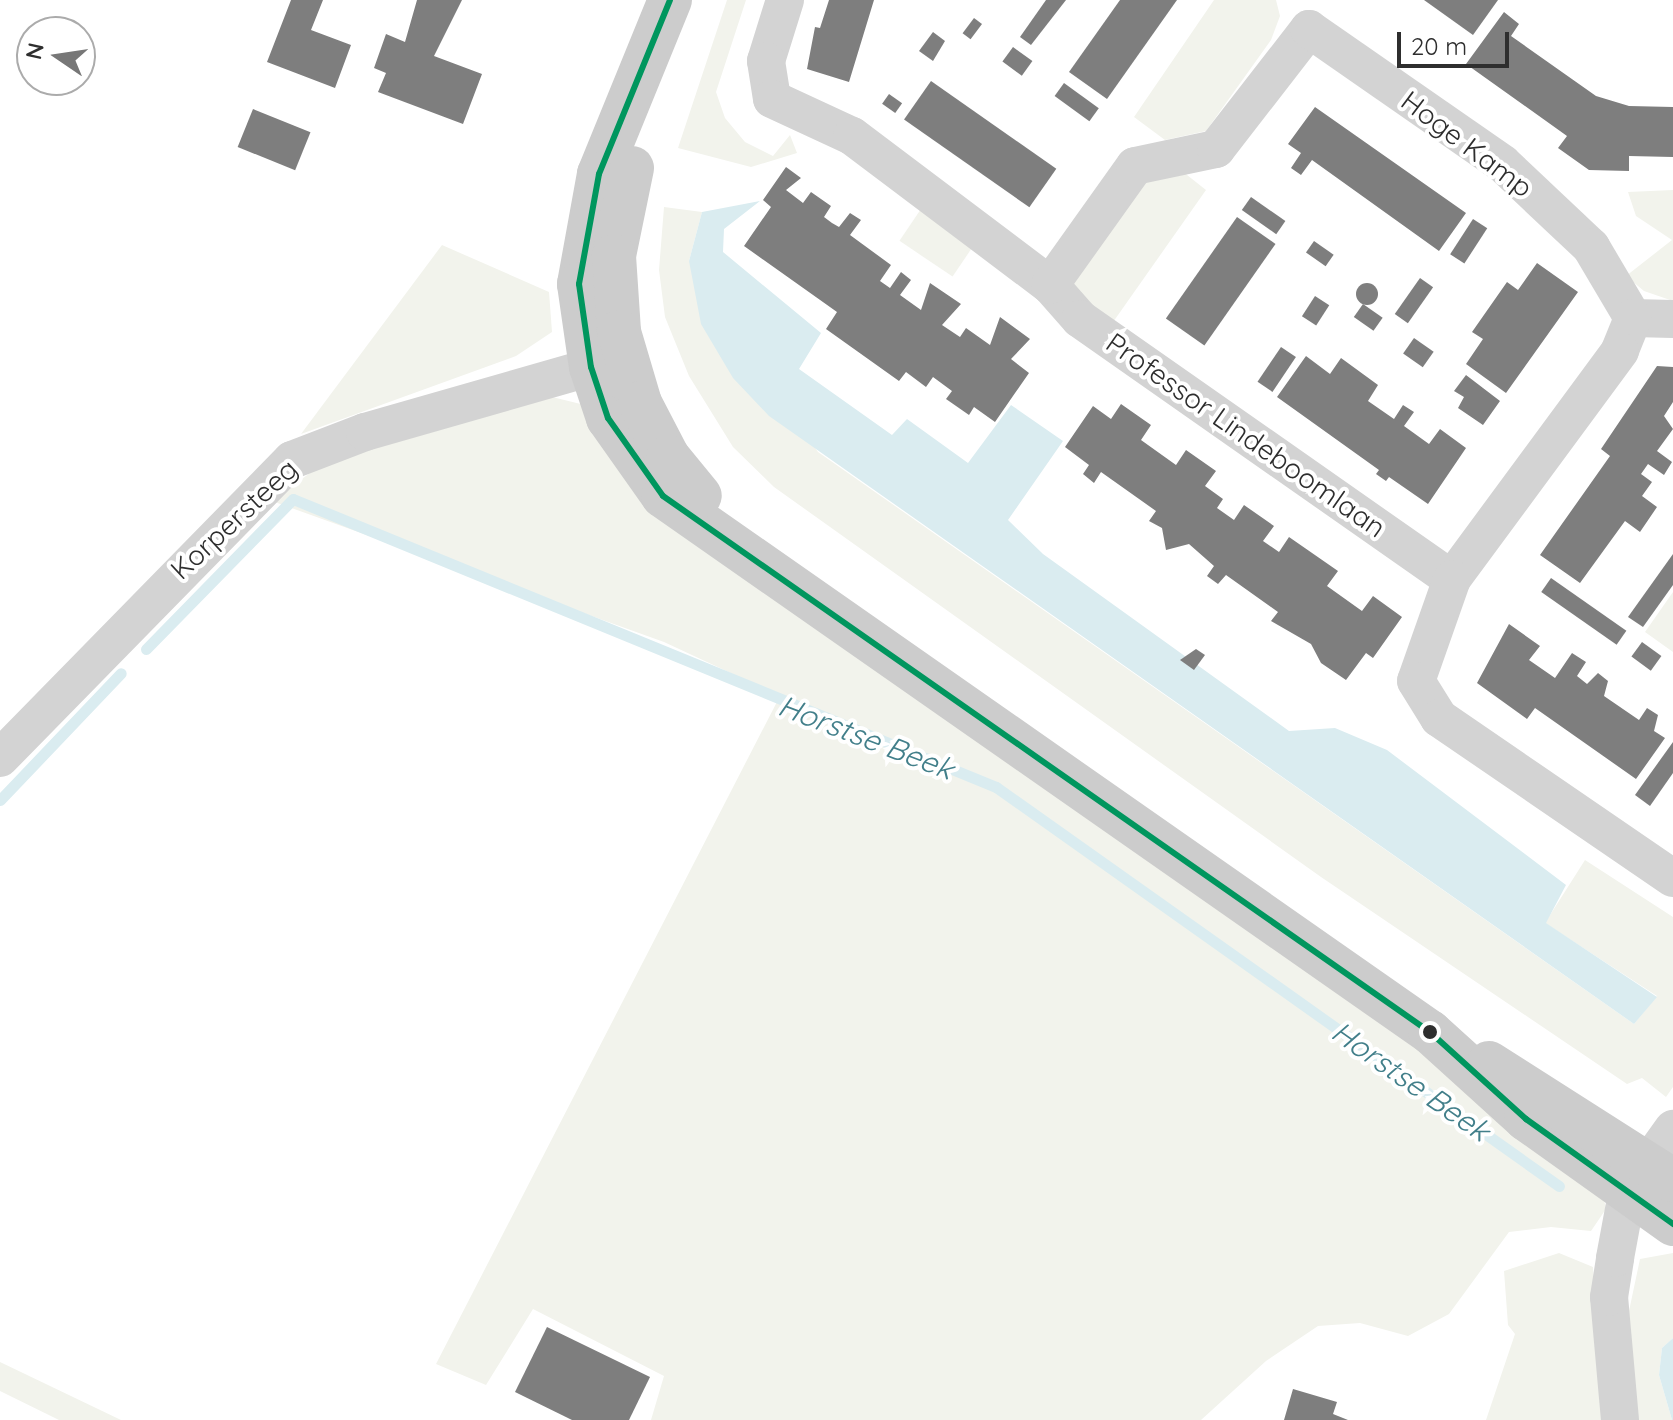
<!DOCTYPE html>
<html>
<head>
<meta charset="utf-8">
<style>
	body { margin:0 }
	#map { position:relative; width:1673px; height:1420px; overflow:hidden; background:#fff; font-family:Quicksand,sans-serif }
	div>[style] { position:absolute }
	.green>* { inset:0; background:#f2f3ec; transform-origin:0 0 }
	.water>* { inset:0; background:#daecf0 }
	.stream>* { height:11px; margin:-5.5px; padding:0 5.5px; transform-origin:5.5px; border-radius:5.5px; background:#daecf0 }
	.building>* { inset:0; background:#7e7e7e; transform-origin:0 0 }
	.round { border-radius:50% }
	.street>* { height:38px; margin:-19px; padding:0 19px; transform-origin:19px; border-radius:19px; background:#d3d3d3 }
	.secondary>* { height:44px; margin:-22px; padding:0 22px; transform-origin:22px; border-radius:22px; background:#ccc }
	.bus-1>* { height:6px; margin:-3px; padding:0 3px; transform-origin:3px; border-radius:3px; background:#00965e }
	.dots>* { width:22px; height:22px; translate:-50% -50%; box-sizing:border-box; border:4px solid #fff; border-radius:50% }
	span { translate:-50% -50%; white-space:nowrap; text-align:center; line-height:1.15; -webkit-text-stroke:8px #fff; paint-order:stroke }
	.street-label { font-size:28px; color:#2e2e2e }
	.water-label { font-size:30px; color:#427f8a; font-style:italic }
	.north { position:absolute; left:16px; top:16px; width:80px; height:80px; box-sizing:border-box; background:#fff; border:2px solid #ababab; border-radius:50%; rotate:283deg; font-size:22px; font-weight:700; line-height:32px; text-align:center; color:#2e2e2e }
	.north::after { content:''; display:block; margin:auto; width:28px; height:36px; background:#777; clip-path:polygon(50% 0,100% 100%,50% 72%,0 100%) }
	.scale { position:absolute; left:1397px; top:32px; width:112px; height:36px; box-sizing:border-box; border:4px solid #2e2e2e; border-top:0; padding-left:10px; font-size:24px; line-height:28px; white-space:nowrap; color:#2e2e2e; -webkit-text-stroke:6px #fff; paint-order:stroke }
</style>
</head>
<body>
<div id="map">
	<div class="green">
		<div style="clip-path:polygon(727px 0,746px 0,716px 92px,725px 118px,745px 142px,773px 156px,790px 135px,797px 153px,751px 167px,678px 148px)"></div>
		<div style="clip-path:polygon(1214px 0,1276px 0,1280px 16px,1271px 40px,1206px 131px,1165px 140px,1134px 117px)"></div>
		<div style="clip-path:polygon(1182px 171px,1206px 190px,1111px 325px,1083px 309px,1072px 279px,1141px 177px)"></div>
		<div style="clip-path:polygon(1673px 190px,1673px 301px,1644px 291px,1626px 276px,1672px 240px,1636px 216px,1628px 192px)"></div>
		<div style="left:923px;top:206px;width:64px;height:42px;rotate:34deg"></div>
		<div style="clip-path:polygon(664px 207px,702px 212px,689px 261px,818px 452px,1634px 1024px,1657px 996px,1545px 923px,1585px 860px,1673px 917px,1673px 1087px,1666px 1097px,1642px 1078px,1627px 1084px,1321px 877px,774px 487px,733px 447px,689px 376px,665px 317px,659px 270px)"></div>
		<div style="clip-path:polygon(442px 245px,549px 292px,552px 332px,516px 356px,301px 434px)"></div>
		<div style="clip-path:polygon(552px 397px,589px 406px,601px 423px,1602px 1190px,1606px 1209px,1591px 1231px,1551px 1227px,1509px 1232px,1449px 1314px,1408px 1336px,1360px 1323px,1318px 1326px,1266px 1361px,1201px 1420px,651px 1420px,664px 1376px,533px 1309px,486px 1385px,436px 1364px,780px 696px,664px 642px,272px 501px,318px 467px,379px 442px)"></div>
		<div style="clip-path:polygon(1673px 592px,1673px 652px,1645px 632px)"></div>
		<div style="clip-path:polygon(1559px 1253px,1593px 1267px,1603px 1420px,1486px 1420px,1515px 1334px,1508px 1325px,1504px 1271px)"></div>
		<div style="clip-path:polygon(1673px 1253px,1673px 1338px,1662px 1348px,1659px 1375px,1672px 1420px,1633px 1420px,1629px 1311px,1640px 1259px)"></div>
		<div style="clip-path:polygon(0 1362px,121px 1420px,59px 1420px,0 1391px)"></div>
	</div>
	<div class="water">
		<div style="clip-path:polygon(760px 201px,724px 229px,723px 252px,821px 333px,799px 369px,892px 435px,907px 419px,968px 463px,1011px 405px,1063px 441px,1008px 520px,1043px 554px,1289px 731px,1335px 728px,1387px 750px,1566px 885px,1546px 923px,1657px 997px,1634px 1024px,769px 416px,733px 378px,701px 324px,689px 261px,702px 212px)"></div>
		<div style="clip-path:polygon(1673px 1338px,1673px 1420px,1672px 1420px,1659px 1375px,1662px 1348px)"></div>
	</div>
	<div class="stream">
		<div style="left:146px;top:649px;width:210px;rotate:-45.6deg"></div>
		<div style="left:293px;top:499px;width:760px;rotate:22.28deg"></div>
		<div style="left:996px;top:787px;width:690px;rotate:35.33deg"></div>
		<div style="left:0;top:800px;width:175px;rotate:-46.4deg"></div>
	</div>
	<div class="building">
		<div style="clip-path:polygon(291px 0,323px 0,311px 30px,351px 45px,335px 88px,267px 62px)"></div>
		<div style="clip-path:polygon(417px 0,462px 0,434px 56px,482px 74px,463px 124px,378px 92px,386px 73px,374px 68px,386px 34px,405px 42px)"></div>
		<div style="clip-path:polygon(829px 0,874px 0,849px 82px,807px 69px,815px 27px,820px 28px)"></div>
		<div style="clip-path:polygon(1046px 0,1066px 0,1031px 45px,1020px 37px)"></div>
		<div style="clip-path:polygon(1120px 0,1177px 0,1107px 99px,1069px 72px)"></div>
		<div style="clip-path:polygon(1424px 0,1498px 0,1473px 35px)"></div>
		<div style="clip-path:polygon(1504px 12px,1519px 24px,1511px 36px,1596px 96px,1629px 106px,1673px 107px,1673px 157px,1629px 156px,1629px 171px,1589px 170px,1558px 148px,1567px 136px,1466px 64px)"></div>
		<div style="left:974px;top:18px;width:10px;height:19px;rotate:37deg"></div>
		<div style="clip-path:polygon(933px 32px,945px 41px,933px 61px,919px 51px)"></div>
		<div style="left:1013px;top:47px;width:24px;height:18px;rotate:36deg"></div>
		<div style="left:931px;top:81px;width:153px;height:47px;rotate:35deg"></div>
		<div style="left:1064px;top:83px;width:43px;height:16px;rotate:36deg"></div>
		<div style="left:889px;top:94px;width:16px;height:12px;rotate:35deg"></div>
		<div style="clip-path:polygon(1315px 107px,1466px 213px,1439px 251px,1312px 160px,1301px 175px,1291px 168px,1301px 153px,1288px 144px)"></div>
		<div style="left:253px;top:109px;width:62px;height:41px;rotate:22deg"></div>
		<div style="clip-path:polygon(786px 167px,801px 178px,786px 190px,803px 203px,811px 192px,831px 206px,824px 217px,832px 223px,839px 227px,850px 213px,861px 220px,850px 235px,891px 265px,880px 281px,890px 288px,901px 272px,911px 280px,900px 295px,921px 310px,930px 283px,961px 304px,942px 325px,960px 337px,966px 328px,990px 345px,1000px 317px,1030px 339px,1011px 359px,1029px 373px,995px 422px,974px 407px,969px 415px,946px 399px,952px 391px,933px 377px,926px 387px,906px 372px,899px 381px,826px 329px,837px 312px,744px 246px,771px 207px,763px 200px)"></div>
		<div style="left:1251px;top:197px;width:42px;height:16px;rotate:35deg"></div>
		<div style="left:1237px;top:217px;width:47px;height:124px;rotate:35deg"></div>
		<div style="left:1473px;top:219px;width:17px;height:42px;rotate:33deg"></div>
		<div style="left:1314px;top:241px;width:24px;height:14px;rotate:35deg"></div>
		<div style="clip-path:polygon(1537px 263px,1578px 292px,1506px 393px,1466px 364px,1483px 339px,1472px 332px,1507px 282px,1518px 290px)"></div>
		<div style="left:1420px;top:278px;width:16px;height:44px;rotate:35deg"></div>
		<div class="round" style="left:1356px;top:283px;width:22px;height:22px"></div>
		<div style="left:1315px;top:296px;width:17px;height:24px;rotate:33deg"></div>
		<div style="left:1363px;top:304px;width:24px;height:16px;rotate:35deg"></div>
		<div style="left:1414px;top:338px;width:24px;height:19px;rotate:35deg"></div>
		<div style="left:1281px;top:347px;width:18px;height:42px;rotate:34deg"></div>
		<div style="clip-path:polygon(1306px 356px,1330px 374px,1341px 358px,1378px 385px,1368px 401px,1394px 419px,1403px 405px,1414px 412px,1404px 426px,1429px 444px,1440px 429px,1466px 448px,1428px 504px,1389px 477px,1386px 481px,1376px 474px,1379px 470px,1277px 397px)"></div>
		<div style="clip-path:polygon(1657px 366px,1673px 367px,1673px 402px,1664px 416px,1673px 429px,1657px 451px,1672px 462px,1664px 475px,1648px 464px,1641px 474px,1652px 482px,1642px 496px,1657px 507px,1640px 532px,1625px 521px,1580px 583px,1540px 555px,1610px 456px,1601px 449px)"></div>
		<div style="clip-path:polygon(1466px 375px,1500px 401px,1483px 425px,1458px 408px,1464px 397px,1454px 391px)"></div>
		<div style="clip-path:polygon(1121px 404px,1151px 425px,1141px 440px,1176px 465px,1186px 450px,1216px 471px,1205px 486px,1223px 499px,1217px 508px,1234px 520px,1244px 505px,1274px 526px,1263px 541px,1279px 552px,1289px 537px,1338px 571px,1327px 586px,1362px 611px,1373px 596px,1402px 617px,1373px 658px,1366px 653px,1346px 680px,1321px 663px,1311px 644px,1271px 621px,1278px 612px,1226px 575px,1218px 584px,1207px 576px,1214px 566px,1189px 544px,1166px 550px,1162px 528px,1149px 521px,1156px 511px,1101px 472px,1094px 483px,1083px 474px,1089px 465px,1065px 447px,1093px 406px,1111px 419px)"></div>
		<div style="clip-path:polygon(1673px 554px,1673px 585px,1643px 627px,1628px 617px)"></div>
		<div style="left:1551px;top:578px;width:92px;height:17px;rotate:35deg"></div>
		<div style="clip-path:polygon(1509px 624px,1540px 646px,1529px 660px,1555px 678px,1572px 653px,1586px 662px,1577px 676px,1587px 684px,1598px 673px,1608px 681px,1604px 696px,1639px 720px,1647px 708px,1658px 715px,1654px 731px,1665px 738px,1636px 779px,1535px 708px,1527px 719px,1477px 683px)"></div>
		<div style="left:1642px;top:642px;width:24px;height:18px;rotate:36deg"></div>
		<div style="clip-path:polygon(1196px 649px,1205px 655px,1194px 670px,1180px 660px)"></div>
		<div style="clip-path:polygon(1673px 742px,1673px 773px,1650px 806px,1635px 795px)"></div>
		<div style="clip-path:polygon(547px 1327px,650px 1377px,629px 1420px,572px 1420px,515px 1392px)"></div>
		<div style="clip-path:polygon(1293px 1389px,1337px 1402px,1333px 1414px,1348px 1420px,1284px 1420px)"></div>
	</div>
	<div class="street">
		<div style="left:785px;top:0;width:64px;rotate:107.3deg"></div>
		<div style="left:766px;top:61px;width:38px;rotate:81deg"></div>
		<div style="left:772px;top:99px;width:88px;rotate:24.8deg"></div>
		<div style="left:852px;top:136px;width:248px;rotate:37deg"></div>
		<div style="left:1050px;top:285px;width:45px;rotate:48.6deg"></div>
		<div style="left:1080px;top:319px;width:454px;rotate:35deg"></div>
		<div style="left:1050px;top:285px;width:146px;rotate:-54.5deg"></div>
		<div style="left:1135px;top:166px;width:83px;rotate:-11.9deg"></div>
		<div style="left:1216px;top:149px;width:152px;rotate:-52.2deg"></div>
		<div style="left:1309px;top:29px;width:236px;rotate:34.8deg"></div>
		<div style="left:1503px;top:164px;width:121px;rotate:43.3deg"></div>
		<div style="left:1591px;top:247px;width:82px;rotate:59.4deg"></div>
		<div style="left:1633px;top:318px;width:40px;rotate:1.4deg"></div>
		<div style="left:1633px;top:318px;width:35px;rotate:112deg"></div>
		<div style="left:1620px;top:351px;width:283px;rotate:126.4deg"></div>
		<div style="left:1452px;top:579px;width:108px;rotate:109.4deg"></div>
		<div style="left:1416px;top:681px;width:44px;rotate:58.1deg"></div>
		<div style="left:1439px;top:718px;width:283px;rotate:34.4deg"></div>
		<div style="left:0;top:758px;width:417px;rotate:-45.6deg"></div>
		<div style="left:292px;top:460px;width:78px;rotate:-21deg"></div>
		<div style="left:365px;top:432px;width:265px;rotate:-16deg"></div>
		<div style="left:1620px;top:1420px;width:123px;rotate:-95.1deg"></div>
		<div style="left:1609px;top:1297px;width:39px;rotate:-81deg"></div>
		<div style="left:1615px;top:1258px;width:66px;rotate:-79.5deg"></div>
		<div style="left:1627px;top:1193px;width:79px;rotate:-54.3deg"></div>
	</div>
	<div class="secondary">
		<div style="left:670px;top:0;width:188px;rotate:112.2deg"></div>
		<div style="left:599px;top:174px;width:112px;rotate:100.3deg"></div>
		<div style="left:579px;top:284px;width:84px;rotate:81.8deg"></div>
		<div style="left:591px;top:367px;width:54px;rotate:71.6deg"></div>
		<div style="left:608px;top:418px;width:95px;rotate:54.8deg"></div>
		<div style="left:663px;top:496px;width:936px;rotate:34.95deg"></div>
		<div style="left:1430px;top:1032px;width:130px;rotate:42.2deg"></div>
		<div style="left:1526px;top:1119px;width:181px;rotate:35.5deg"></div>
		<div style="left:632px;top:168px;width:90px;rotate:101.6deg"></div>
		<div style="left:614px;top:256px;width:76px;rotate:86.2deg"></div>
		<div style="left:619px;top:332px;width:74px;rotate:73.5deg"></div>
		<div style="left:640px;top:403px;width:61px;rotate:62.6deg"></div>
		<div style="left:668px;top:457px;width:50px;rotate:50.6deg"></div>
		<div style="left:1489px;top:1063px;width:218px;rotate:32.5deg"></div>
	</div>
	<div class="bus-1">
		<div style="left:670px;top:0;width:188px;rotate:112.2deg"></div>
		<div style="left:599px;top:174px;width:112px;rotate:100.3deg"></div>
		<div style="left:579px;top:284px;width:84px;rotate:81.8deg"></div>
		<div style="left:591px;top:367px;width:54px;rotate:71.6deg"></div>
		<div style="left:608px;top:418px;width:95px;rotate:54.8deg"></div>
		<div style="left:663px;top:496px;width:936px;rotate:34.95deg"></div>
		<div style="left:1430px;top:1032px;width:130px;rotate:42.2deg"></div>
		<div style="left:1526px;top:1119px;width:181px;rotate:35.5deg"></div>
	</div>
	<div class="dots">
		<div style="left:1430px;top:1032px;background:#2e2e2e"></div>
	</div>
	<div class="street-label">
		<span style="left:1467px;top:144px;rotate:37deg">Hoge Kamp</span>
		<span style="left:1246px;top:435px;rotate:35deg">Professor Lindeboomlaan</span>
		<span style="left:234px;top:519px;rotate:-43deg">Korpersteeg</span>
	</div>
	<div class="water-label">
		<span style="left:866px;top:737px;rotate:21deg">Horstse Beek</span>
		<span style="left:1411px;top:1081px;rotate:35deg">Horstse Beek</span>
	</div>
	<div class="north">N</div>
	<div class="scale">20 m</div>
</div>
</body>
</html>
